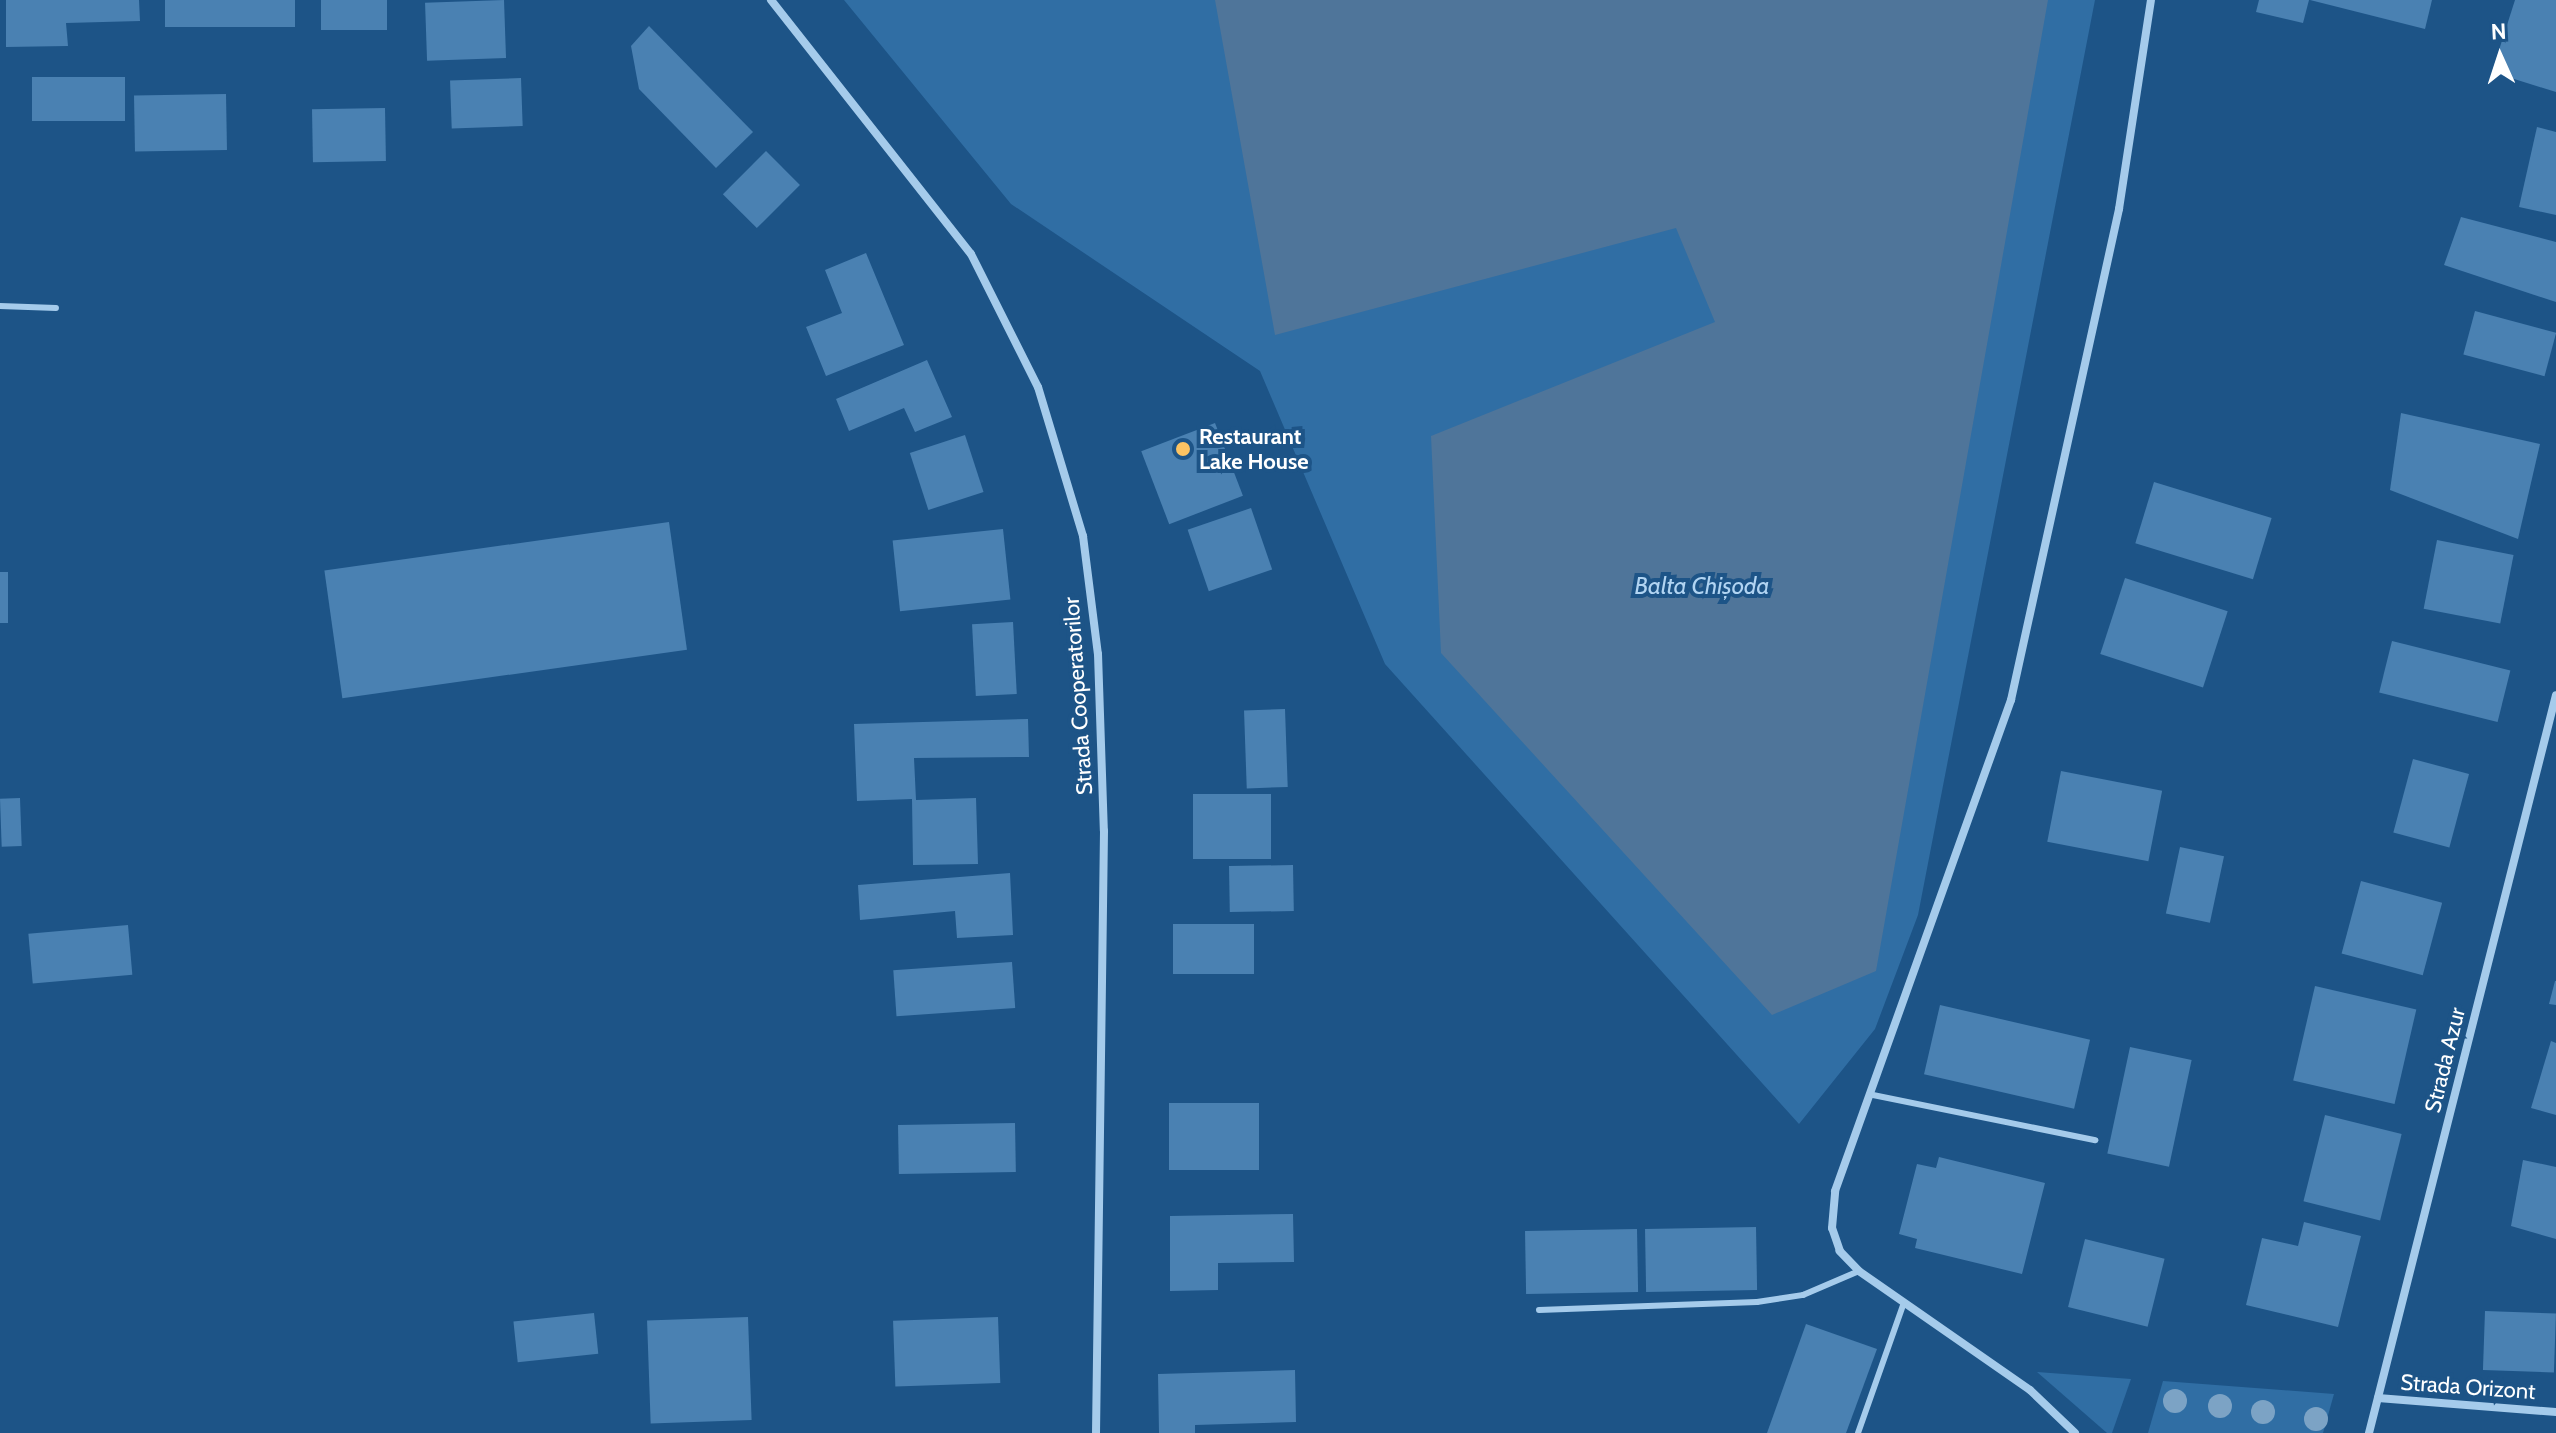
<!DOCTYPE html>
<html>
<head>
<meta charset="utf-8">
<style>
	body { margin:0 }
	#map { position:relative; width:2556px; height:1433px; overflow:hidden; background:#1d5487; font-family:Cabin,sans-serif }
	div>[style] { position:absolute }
	.green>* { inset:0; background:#306ea4 }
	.water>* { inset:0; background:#4f759a }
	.building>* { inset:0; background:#4a81b2; transform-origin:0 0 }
	.lane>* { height:6px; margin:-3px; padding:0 3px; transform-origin:3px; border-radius:3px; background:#a5cbeb }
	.street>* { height:8px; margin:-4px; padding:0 4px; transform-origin:4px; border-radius:4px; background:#a5cbeb }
	.trees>* { width:24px; height:24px; margin:-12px; border-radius:50%; background:#7ca3c5 }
	.dots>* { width:22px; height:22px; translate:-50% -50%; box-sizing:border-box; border:4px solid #1d5487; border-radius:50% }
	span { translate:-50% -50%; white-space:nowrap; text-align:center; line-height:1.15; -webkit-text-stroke:8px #1d5487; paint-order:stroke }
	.poi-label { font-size:22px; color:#fff; font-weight:700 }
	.left { translate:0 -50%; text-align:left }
	.street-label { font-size:22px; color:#fff }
	.water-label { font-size:24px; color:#b1d4f2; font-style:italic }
	.north { position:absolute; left:2460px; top:16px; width:80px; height:80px; -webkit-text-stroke:6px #1d5487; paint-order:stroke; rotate:357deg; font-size:22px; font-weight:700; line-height:32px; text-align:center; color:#fff }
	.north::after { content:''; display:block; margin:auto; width:28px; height:36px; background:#fff; clip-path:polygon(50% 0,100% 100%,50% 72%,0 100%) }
</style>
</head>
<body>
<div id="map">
	<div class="green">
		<div style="clip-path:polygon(844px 0,2095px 0,1918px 915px,1875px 1029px,1799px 1124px,1385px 664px,1260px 371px,1011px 204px)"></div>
		<div style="clip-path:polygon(2037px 1372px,2131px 1379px,2112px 1433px,2107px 1433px)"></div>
		<div style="clip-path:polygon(2163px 1381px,2334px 1394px,2323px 1433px,2148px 1433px)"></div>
	</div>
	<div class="water">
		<div style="clip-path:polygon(1215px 0,2048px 0,1876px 971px,1772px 1015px,1441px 653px,1431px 436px,1715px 322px,1676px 228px,1275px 335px)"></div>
	</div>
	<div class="building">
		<div style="clip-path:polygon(6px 0,139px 0,140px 21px,66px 23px,68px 46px,6px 47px)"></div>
		<div style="left:165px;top:0;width:130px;height:27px"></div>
		<div style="left:321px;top:0;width:66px;height:30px"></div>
		<div style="left:504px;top:0;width:58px;height:79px;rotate:88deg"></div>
		<div style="clip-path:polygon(2259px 0,2309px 0,2303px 23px,2256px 12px)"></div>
		<div style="clip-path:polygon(2310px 0,2432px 0,2425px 29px)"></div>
		<div style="clip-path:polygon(2515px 0,2556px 0,2556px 92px,2492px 72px)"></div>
		<div style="clip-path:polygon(649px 26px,753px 132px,716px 168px,639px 89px,631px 46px)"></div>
		<div style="left:125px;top:77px;width:44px;height:93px;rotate:90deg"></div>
		<div style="left:521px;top:78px;width:48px;height:71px;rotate:88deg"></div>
		<div style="left:226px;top:94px;width:56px;height:92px;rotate:89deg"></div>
		<div style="left:385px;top:108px;width:53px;height:73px;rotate:89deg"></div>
		<div style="clip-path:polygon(2537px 127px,2556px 132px,2556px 215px,2519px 207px)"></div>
		<div style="left:766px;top:151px;width:48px;height:61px;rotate:45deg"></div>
		<div style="clip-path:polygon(2461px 217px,2556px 242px,2556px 302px,2444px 265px)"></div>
		<div style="clip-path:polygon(866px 253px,904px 345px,826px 376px,806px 327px,842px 313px,825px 270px)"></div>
		<div style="left:2475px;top:311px;width:84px;height:45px;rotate:15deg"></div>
		<div style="clip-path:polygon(927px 360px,952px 417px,915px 432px,904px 408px,849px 431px,836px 399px)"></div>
		<div style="clip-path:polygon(2401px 413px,2540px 444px,2518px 539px,2390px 490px)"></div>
		<div style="left:1215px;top:423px;width:78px;height:79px;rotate:69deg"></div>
		<div style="left:965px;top:435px;width:60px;height:58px;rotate:72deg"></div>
		<div style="left:2154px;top:482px;width:123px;height:64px;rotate:17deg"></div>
		<div style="left:1251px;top:508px;width:65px;height:67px;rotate:71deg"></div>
		<div style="left:669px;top:522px;width:129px;height:348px;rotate:82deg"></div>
		<div style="left:1003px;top:529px;width:71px;height:111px;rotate:84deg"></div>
		<div style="left:2437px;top:540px;width:78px;height:70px;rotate:11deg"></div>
		<div style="left:0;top:572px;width:8px;height:51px"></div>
		<div style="left:2125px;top:578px;width:108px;height:80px;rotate:18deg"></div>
		<div style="left:1013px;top:622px;width:72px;height:41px;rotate:87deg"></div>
		<div style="left:2392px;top:641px;width:122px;height:53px;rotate:14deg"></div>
		<div style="left:1285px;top:709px;width:78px;height:41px;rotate:88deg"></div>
		<div style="clip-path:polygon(1028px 719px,1029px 757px,914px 758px,916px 800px,976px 798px,978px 864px,913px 865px,912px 799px,857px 801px,854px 724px)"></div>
		<div style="left:2413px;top:759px;width:58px;height:76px;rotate:15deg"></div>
		<div style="left:2061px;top:771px;width:103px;height:72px;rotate:11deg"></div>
		<div style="left:1193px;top:794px;width:78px;height:65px"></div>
		<div style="left:20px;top:798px;width:48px;height:20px;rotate:88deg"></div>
		<div style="left:2180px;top:847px;width:45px;height:68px;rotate:12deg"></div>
		<div style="left:1293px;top:865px;width:46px;height:64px;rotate:89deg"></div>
		<div style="clip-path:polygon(1010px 873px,1013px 935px,957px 938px,955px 911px,860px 920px,858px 885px)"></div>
		<div style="left:2361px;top:881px;width:84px;height:75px;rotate:15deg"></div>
		<div style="left:1173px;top:924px;width:81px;height:50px"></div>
		<div style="left:128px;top:925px;width:50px;height:100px;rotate:85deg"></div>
		<div style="left:1012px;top:962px;width:46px;height:119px;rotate:86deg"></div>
		<div style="clip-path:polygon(2555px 981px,2556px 981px,2556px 1005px,2549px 1004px)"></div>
		<div style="left:2315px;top:986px;width:104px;height:97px;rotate:13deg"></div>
		<div style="left:1940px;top:1005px;width:154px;height:71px;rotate:13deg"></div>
		<div style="clip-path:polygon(2551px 1041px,2556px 1043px,2556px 1115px,2531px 1108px)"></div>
		<div style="left:2130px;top:1047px;width:63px;height:109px;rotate:12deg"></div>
		<div style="left:1169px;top:1103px;width:90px;height:67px"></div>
		<div style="left:2325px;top:1115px;width:79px;height:89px;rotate:14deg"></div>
		<div style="left:1015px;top:1123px;width:49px;height:117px;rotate:89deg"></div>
		<div style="clip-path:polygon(1939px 1157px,2045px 1183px,2022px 1274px,1915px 1248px,1917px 1239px,1899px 1234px,1917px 1164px,1936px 1168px)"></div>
		<div style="clip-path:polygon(2523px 1160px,2556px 1167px,2556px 1239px,2511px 1226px)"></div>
		<div style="clip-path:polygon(1293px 1214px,1294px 1262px,1218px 1263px,1218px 1290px,1170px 1291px,1170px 1216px)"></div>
		<div style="clip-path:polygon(2304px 1222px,2361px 1236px,2338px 1327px,2246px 1305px,2262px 1238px,2298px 1246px)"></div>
		<div style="left:1756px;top:1227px;width:63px;height:111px;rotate:89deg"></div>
		<div style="left:1637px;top:1229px;width:63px;height:112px;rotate:89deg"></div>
		<div style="left:2085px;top:1239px;width:82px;height:70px;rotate:14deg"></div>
		<div style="left:2485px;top:1311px;width:71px;height:59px;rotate:2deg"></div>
		<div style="left:594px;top:1313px;width:41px;height:81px;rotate:84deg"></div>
		<div style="left:748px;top:1317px;width:103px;height:101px;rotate:88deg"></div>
		<div style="left:998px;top:1317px;width:66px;height:105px;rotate:88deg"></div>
		<div style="clip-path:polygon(1806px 1324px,1877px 1349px,1846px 1433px,1767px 1433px)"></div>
		<div style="clip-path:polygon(1295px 1370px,1296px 1422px,1195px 1425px,1195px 1433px,1159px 1433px,1158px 1374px)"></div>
	</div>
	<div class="lane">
		<div style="left:0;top:306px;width:56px;rotate:2deg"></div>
		<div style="left:1873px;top:1095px;width:227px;rotate:11.5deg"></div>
		<div style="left:1539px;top:1310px;width:218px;rotate:-2.1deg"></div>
		<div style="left:1757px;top:1302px;width:47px;rotate:-8.7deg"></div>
		<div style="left:1803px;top:1295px;width:61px;rotate:-23.2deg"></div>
		<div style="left:1858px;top:1433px;width:136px;rotate:-70.6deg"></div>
	</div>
	<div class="street">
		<div style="left:771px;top:0;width:323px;rotate:51.8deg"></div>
		<div style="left:971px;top:254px;width:149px;rotate:63.3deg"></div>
		<div style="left:1038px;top:387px;width:156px;rotate:73.2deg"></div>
		<div style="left:1083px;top:536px;width:119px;rotate:82.8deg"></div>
		<div style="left:1098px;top:654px;width:177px;rotate:88.1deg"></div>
		<div style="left:1104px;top:831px;width:602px;rotate:90.76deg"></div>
		<div style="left:2378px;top:1398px;width:179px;rotate:4.5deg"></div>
		<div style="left:2075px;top:1433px;width:62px;rotate:-136.3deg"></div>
		<div style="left:2030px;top:1390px;width:208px;rotate:-145.2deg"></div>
		<div style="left:1859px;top:1271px;width:28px;rotate:-134deg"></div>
		<div style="left:1840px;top:1251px;width:24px;rotate:-109deg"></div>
		<div style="left:1832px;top:1228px;width:37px;rotate:-85deg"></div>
		<div style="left:1835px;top:1191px;width:522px;rotate:-70.28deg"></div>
		<div style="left:2011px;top:700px;width:503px;rotate:-77.59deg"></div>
		<div style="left:2119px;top:209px;width:211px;rotate:-81.3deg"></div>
		<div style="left:2369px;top:1433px;width:761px;rotate:-75.78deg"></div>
	</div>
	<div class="trees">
		<div style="left:2175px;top:1401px"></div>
		<div style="left:2220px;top:1406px"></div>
		<div style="left:2263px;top:1412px"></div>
		<div style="left:2316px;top:1419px"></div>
	</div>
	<div class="dots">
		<div style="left:1183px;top:449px;background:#fbc363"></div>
	</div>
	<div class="poi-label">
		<span class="left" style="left:1199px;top:449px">Restaurant<br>Lake House</span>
	</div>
	<div class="street-label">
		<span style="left:1078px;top:696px;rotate:-94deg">Strada Cooperatorilor</span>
		<span style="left:2445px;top:1060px;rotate:-76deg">Strada Azur</span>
		<span style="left:2468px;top:1387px;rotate:4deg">Strada Orizont</span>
	</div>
	<div class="water-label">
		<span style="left:1702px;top:586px">Balta Chișoda</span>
	</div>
	<div class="north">N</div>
</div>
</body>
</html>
